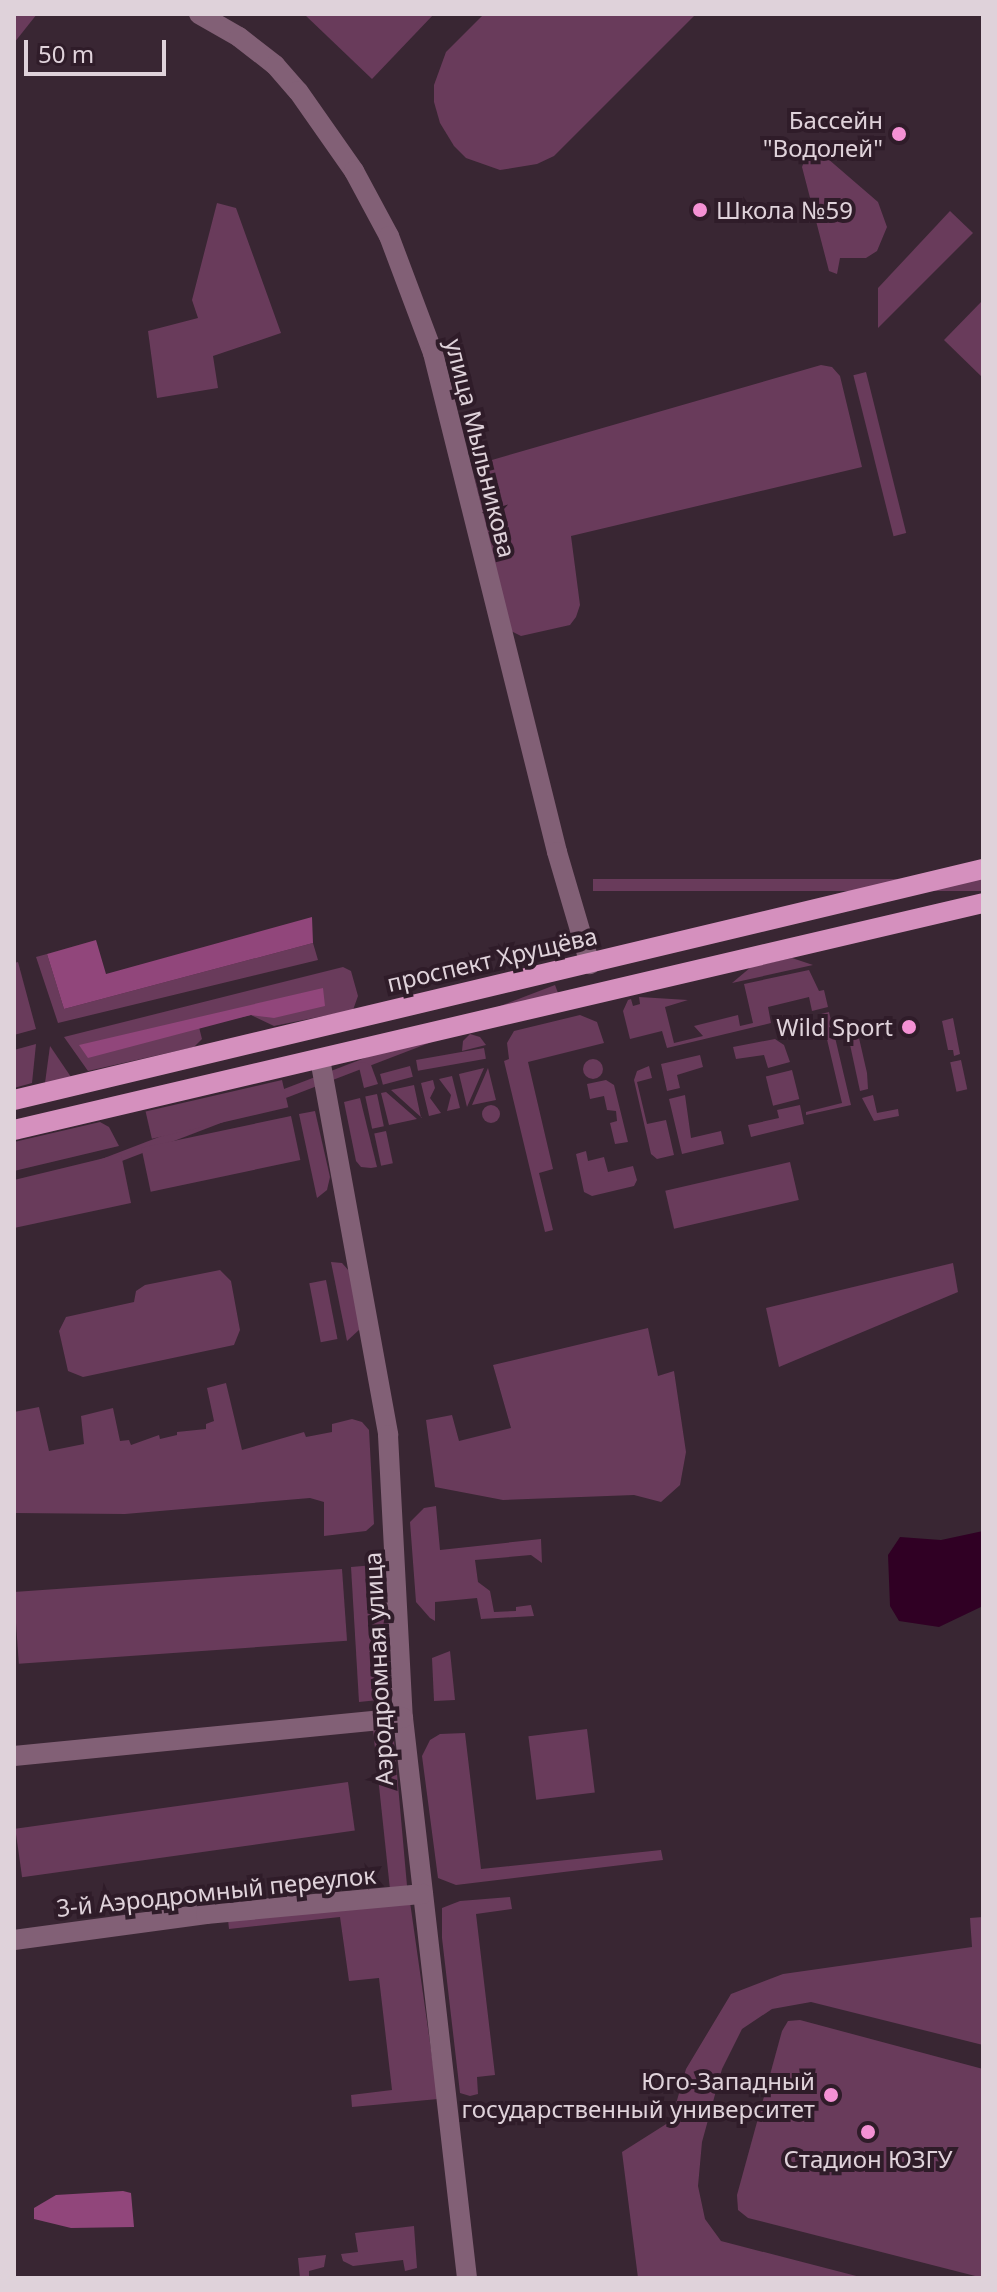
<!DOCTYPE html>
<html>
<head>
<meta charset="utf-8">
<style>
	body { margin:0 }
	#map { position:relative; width:997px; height:2292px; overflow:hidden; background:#392633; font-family:"Noto Sans",sans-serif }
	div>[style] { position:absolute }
	.green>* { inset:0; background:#693b5b; transform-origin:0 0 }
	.round { border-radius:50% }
	.forest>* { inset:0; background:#91467b }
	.water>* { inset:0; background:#300024 }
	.minor>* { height:20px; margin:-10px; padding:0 10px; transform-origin:10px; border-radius:10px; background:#826076 }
	.major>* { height:20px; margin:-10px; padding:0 10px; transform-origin:10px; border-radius:10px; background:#d590be }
	.dots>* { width:22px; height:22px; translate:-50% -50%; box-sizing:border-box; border:4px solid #2f1c29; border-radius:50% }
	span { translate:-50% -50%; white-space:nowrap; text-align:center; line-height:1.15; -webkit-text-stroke:8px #2f1c29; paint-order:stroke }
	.poi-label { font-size:24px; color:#dfd2da }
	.right { translate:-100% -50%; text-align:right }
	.left { translate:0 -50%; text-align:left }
	.street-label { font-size:24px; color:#dfd2da }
	.frame { position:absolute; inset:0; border:16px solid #dfd2da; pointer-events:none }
	.scale { position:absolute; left:24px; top:40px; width:142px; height:36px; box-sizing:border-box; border:4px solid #dfd2da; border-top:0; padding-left:10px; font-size:24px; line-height:28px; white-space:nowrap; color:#dfd2da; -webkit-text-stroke:6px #2f1c29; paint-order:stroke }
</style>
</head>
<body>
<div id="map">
	<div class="green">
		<div style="clip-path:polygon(14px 14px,37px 14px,14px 43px)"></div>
		<div style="clip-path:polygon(304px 14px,434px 14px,372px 79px)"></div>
		<div style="clip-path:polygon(484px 14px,696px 14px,554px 156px,537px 164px,500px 170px,466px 158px,454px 146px,440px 123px,434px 102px,434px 85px,446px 52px)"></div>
		<div style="clip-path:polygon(820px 152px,878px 202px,887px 227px,877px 251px,866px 258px,840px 258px,837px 274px,829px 271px,802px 167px,805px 159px)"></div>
		<div style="clip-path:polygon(217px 203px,236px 208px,281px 333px,213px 356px,218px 388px,157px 398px,148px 331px,198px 318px,192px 300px)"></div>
		<div style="clip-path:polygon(950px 211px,973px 233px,878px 328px,878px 288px)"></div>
		<div style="clip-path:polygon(983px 300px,983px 378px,944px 340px)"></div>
		<div style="clip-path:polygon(821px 365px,832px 367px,840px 376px,862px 467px,571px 536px,580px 605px,576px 617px,570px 625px,521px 636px,509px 630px,475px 479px,485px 462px)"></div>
		<div style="left:866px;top:372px;width:166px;height:13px;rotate:76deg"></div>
		<div style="left:983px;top:879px;width:12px;height:390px;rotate:90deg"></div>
		<div style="clip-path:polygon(313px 943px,318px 960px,58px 1023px,36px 957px,47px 954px,64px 1009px)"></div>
		<div style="clip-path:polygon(792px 958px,813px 965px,732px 983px,751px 967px)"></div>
		<div style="clip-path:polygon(18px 962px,36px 1029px,14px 1035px,14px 963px)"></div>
		<div style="clip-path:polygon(343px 967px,351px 971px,358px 996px,353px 1010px,274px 1026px,251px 1015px,199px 1027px,202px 1039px,194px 1047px,88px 1071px,64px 1037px)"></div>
		<div style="clip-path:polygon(809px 970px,819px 991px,824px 990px,828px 1007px,812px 1011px,809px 997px,768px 1007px,771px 1023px,667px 1048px,662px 1031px,630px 1039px,623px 1011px,628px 1000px,631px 999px,633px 1006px,640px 1004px,639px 997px,688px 1000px,665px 1007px,674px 1043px,703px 1036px,694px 1026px,738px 1015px,740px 1026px,753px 1023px,744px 984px)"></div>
		<div style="left:555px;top:985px;width:9px;height:556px;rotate:69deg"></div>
		<div style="clip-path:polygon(829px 1012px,851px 1105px,806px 1115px,806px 1112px,842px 1103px,821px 1014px)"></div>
		<div style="clip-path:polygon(580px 1015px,597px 1022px,604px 1043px,528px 1062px,553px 1169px,539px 1173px,553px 1230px,545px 1232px,504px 1061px,509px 1059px,507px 1043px,514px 1031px)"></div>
		<div style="clip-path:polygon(953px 1018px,960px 1054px,954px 1056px,953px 1050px,948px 1050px,942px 1021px)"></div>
		<div style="clip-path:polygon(470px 1034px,480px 1037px,486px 1045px,462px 1051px,463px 1041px)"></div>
		<div style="clip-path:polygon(859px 1038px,867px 1073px,868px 1089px,860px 1091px,849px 1040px)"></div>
		<div style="clip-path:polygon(775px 1039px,784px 1045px,790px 1062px,768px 1068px,764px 1055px,736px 1059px,733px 1047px)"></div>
		<div style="clip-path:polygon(36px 1044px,32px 1083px,14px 1088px,14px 1050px)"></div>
		<div style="clip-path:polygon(50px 1046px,71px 1077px,45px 1083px)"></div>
		<div style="left:484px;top:1048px;width:11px;height:69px;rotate:80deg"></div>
		<div style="clip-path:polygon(700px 1055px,703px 1067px,677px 1075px,680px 1088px,667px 1091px,661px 1064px)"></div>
		<div class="round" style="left:583px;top:1059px;width:20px;height:20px"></div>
		<div style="left:961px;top:1060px;width:30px;height:11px;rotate:78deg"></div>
		<div style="clip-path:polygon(363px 1062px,371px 1065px,378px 1084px,364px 1088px,358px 1063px)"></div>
		<div style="left:410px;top:1066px;width:11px;height:31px;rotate:75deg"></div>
		<div style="clip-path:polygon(649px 1066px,652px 1078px,637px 1082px,647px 1124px,666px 1120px,674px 1155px,657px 1159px,651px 1154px,634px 1080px,637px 1071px)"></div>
		<div style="clip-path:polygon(484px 1068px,467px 1107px,459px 1074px)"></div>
		<div style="clip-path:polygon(488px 1068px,496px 1100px,472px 1105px)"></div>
		<div style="left:792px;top:1070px;width:30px;height:27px;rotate:76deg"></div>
		<div style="clip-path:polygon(452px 1076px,460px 1108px,447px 1111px,451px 1095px,439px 1079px)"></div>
		<div style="left:282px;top:1080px;width:28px;height:140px;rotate:77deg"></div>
		<div style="clip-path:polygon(433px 1080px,435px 1088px,430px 1098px,441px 1113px,429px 1116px,421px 1083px)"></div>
		<div style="clip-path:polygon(606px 1080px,614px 1085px,628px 1142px,615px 1144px,610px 1123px,617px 1121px,616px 1111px,607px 1110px,604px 1096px,590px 1099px,587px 1084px)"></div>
		<div style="clip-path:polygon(414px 1085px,421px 1118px,422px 1118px,391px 1090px)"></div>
		<div style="clip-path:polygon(386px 1092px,417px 1119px,389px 1125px,381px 1093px)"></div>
		<div style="left:377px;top:1094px;width:33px;height:12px;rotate:78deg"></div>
		<div style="clip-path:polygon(685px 1095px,691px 1138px,721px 1131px,724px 1144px,682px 1154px,669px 1099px)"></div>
		<div style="clip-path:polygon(873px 1095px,877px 1113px,898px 1109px,899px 1116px,874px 1121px,862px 1098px)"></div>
		<div style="clip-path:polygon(360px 1098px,377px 1167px,371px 1168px,361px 1167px,356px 1161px,344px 1102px)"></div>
		<div style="clip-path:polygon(800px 1105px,804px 1124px,751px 1137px,748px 1125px,779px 1118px,777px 1110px)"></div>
		<div class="round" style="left:482px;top:1105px;width:18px;height:18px"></div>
		<div style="clip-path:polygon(315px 1111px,330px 1177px,327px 1190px,317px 1198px,299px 1114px)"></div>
		<div style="left:291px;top:1116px;width:45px;height:153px;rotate:78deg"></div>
		<div style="clip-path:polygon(100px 1122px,109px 1127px,119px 1146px,14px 1171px,14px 1142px)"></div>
		<div style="left:386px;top:1131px;width:33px;height:12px;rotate:78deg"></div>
		<div style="clip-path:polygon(586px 1151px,588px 1161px,604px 1157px,608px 1172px,633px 1166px,637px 1180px,634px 1186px,592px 1196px,584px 1192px,576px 1154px)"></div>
		<div style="clip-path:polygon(121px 1154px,131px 1203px,14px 1228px,14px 1180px)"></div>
		<div style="left:790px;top:1162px;width:39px;height:128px;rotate:77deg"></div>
		<div style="clip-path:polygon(331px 1262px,342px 1263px,350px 1272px,360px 1329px,347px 1341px)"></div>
		<div style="clip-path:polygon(953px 1263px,958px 1292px,779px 1367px,766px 1308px)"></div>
		<div style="clip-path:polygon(220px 1270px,231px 1281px,240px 1330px,234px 1345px,83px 1377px,68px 1371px,59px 1331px,66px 1317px,134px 1302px,136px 1291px,145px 1285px)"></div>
		<div style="left:326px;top:1280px;width:60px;height:17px;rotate:79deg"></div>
		<div style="clip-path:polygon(648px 1328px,658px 1376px,674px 1371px,686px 1452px,680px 1485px,661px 1502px,634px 1495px,503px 1500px,435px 1487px,426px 1420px,452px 1415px,459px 1441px,511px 1428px,493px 1365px)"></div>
		<div style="clip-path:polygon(226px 1383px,242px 1450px,304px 1432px,306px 1437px,332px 1432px,332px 1424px,352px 1419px,362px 1422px,369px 1430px,374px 1524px,366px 1531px,324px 1536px,324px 1502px,310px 1498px,125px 1514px,14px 1513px,14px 1412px,39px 1407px,49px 1451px,84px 1444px,81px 1416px,113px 1408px,120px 1441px,129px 1440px,131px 1445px,159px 1435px,160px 1439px,177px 1435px,177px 1432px,206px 1429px,206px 1424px,214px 1421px,207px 1388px)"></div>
		<div style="clip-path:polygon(436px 1506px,440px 1550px,541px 1539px,542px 1563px,531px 1555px,475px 1560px,478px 1582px,490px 1591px,494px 1612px,516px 1611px,516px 1607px,531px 1605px,534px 1616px,481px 1619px,477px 1598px,435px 1602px,435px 1621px,430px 1618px,416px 1602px,410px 1522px,424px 1508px)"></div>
		<div style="clip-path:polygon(386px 1564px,393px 1688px,388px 1699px,359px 1702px,351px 1567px)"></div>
		<div style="left:342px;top:1569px;width:72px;height:329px;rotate:86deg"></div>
		<div style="clip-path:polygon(450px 1651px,455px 1700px,434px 1701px,432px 1658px)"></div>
		<div style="clip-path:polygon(392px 1718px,408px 1897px,391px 1899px,372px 1720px)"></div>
		<div style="left:587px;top:1729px;width:64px;height:59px;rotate:83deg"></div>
		<div style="clip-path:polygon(465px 1733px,481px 1869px,661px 1850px,663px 1860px,456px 1885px,438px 1878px,422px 1756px,430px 1740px,440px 1734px)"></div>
		<div style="left:348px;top:1782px;width:49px;height:336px;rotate:82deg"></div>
		<div style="clip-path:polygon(510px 1897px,512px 1909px,476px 1914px,495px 2075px,477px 2077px,478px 2094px,470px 2096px,460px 2093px,442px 1938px,442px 1908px,460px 1901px)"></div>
		<div style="clip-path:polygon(410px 1902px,438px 2099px,352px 2107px,351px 2095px,392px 2090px,379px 1978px,349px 1981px,340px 1917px,229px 1929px,228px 1920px)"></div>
		<div style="clip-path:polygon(983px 1917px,983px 2045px,811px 2002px,772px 2009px,742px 2029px,722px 2069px,702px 2142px,698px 2186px,705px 2219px,721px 2241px,864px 2278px,638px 2278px,622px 2152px,671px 2121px,686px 2069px,731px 1994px,783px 1974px,972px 1947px,970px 1918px)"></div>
		<div style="clip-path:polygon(800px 2020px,983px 2069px,983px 2278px,748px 2218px,738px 2210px,737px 2195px,782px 2031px,788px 2021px)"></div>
		<div style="clip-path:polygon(414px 2226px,417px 2268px,405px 2271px,403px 2260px,353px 2266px,343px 2261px,341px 2254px,358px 2252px,355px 2233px)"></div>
		<div style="clip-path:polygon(326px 2255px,324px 2267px,309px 2271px,309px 2278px,300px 2278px,298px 2258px)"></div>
	</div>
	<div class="forest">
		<div style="clip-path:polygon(312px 917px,313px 943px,64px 1009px,47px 954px,96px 940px,106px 974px)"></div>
		<div style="clip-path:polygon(323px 988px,325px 1006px,274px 1018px,251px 1015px,88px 1058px,79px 1045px)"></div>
		<div style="clip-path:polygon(123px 2191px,131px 2193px,134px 2227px,71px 2228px,34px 2219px,34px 2208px,56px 2195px)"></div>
	</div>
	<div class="water">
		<div style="clip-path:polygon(983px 1531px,983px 1606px,939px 1627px,899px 1621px,890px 1606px,888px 1555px,900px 1537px,941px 1540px)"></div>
	</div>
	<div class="minor">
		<div style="left:199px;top:14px;width:46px;rotate:29.9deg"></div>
		<div style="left:239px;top:37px;width:46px;rotate:37.9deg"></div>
		<div style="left:275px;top:65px;width:35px;rotate:49deg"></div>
		<div style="left:298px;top:91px;width:98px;rotate:55deg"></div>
		<div style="left:354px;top:171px;width:74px;rotate:61.7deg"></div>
		<div style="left:389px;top:236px;width:125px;rotate:69.4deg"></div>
		<div style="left:433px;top:353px;width:514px;rotate:76.04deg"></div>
		<div style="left:557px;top:852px;width:117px;rotate:73.6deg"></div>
		<div style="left:320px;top:1059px;width:382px;rotate:79.7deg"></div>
		<div style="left:388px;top:1435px;width:283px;rotate:87deg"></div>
		<div style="left:403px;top:1718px;width:564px;rotate:83.48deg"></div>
		<div style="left:14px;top:1756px;width:391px;rotate:-5.6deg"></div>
		<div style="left:14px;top:1940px;width:194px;rotate:-7.7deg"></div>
		<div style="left:206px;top:1914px;width:218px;rotate:-5.3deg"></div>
	</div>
	<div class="major">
		<div style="left:14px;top:1100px;width:996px;rotate:-13.41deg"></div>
		<div style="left:14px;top:1130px;width:995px;rotate:-13.18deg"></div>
	</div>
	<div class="dots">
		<div style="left:899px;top:134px;background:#f491d4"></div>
		<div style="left:700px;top:210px;background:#f491d4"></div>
		<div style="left:909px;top:1027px;background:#f491d4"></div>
		<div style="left:831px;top:2095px;background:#f491d4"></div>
		<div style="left:868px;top:2132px;background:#f491d4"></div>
	</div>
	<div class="poi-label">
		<span class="right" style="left:883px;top:134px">Бассейн<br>"Водолей"</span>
		<span class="left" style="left:716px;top:210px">Школа №59</span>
		<span class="right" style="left:893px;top:1027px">Wild Sport</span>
		<span class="right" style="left:815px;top:2095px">Юго-Западный<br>государственный университет</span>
		<span style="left:868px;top:2159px">Стадион ЮЗГУ</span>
	</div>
	<div class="street-label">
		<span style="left:481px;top:448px;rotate:76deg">улица Мыльникова</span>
		<span style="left:492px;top:959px;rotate:-13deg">проспект Хрущёва</span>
		<span style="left:378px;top:1669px;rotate:-93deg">Аэродромная улица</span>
		<span style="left:216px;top:1891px;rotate:-6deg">3-й Аэродромный переулок</span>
	</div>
	<div class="frame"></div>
	<div class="scale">50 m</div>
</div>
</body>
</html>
